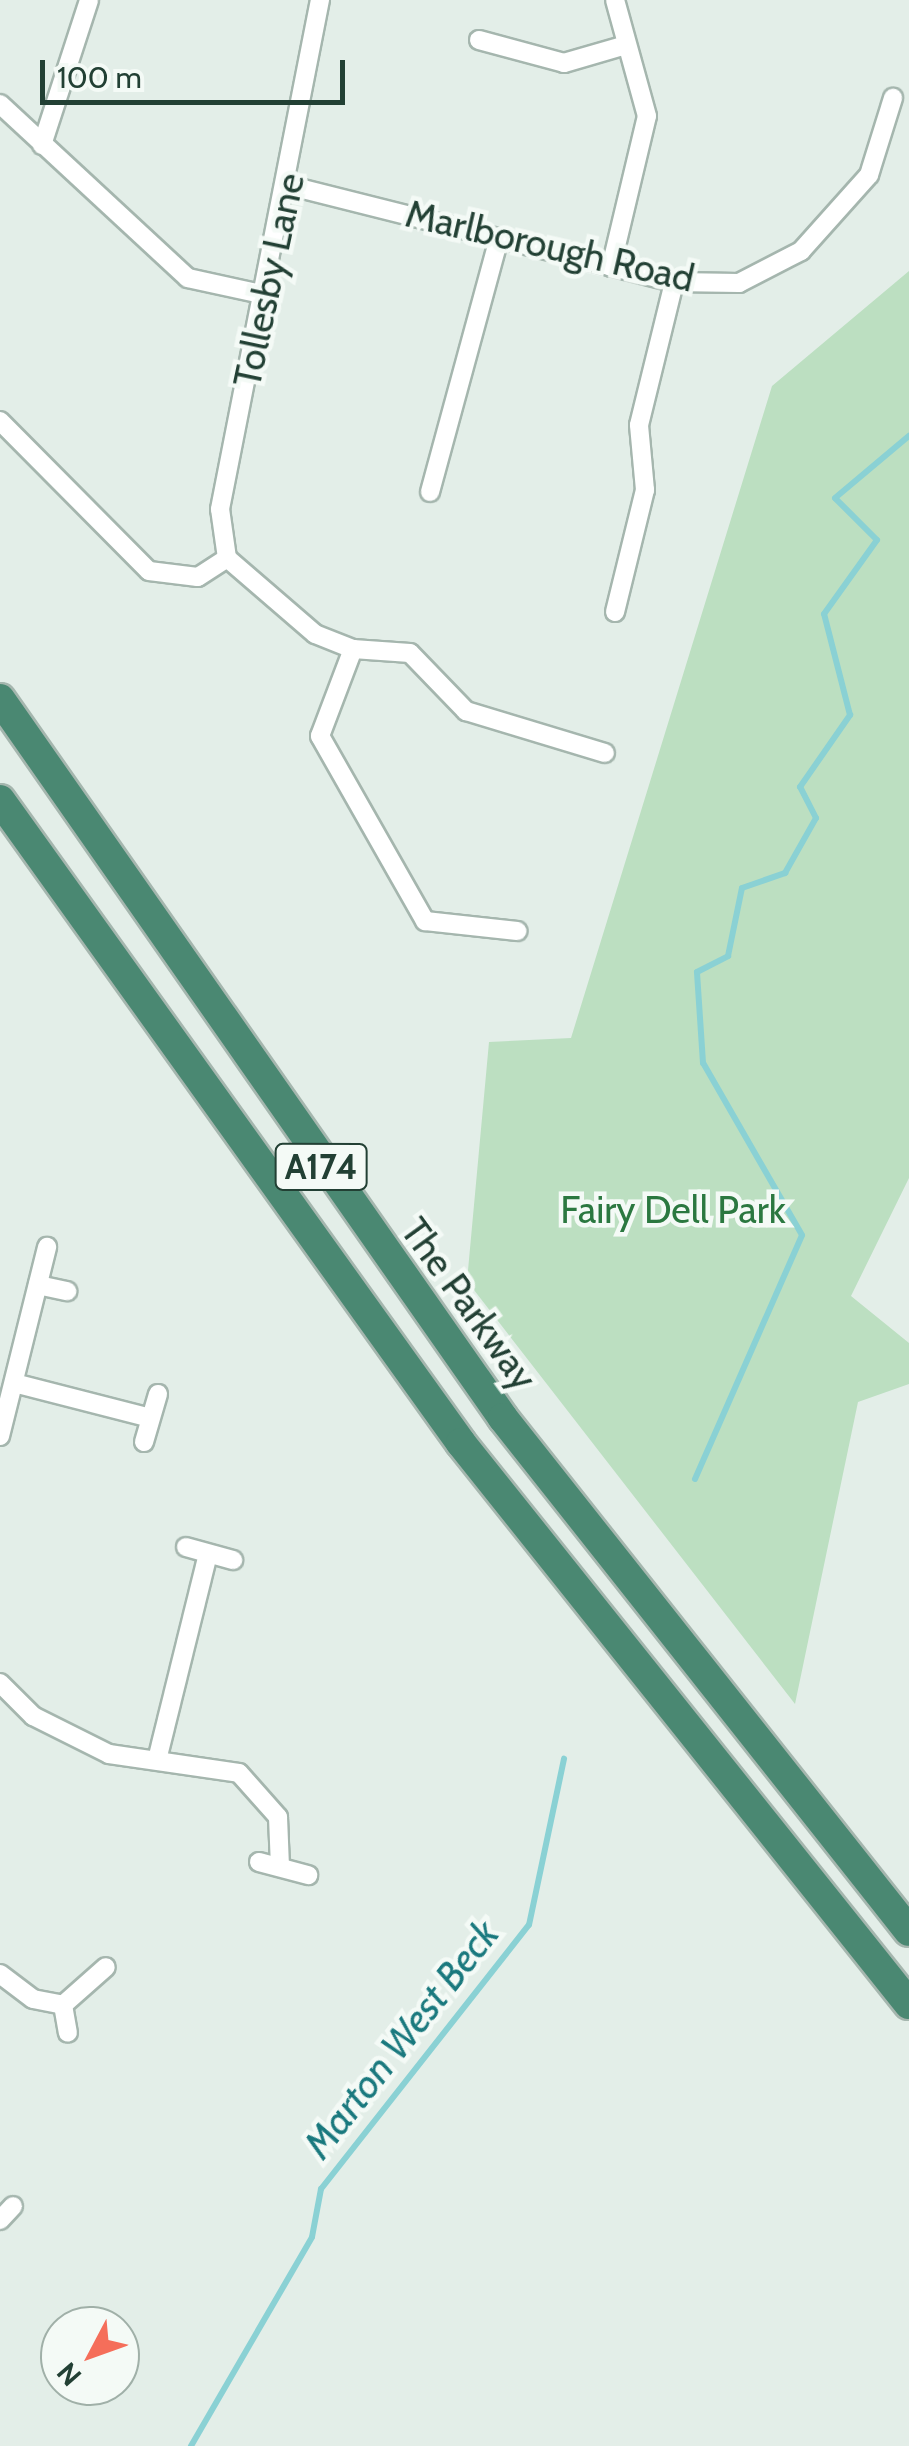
<!DOCTYPE html>
<html>
<head>
<meta charset="utf-8">
<style>
	body { margin:0 }
	#map { position:relative; width:909px; height:2446px; overflow:hidden; background:#e3eee8; font-family:Cabin,sans-serif }
	div>[style] { position:absolute }
	.green>* { inset:0; background:#bcdfc1 }
	.stream>* { height:6px; margin:-3px; padding:0 3px; transform-origin:3px; border-radius:3px; background:#8ad1d4 }
	.roads { filter:drop-shadow(2px 0 #a5b6ae) drop-shadow(-2px 0 #a5b6ae) drop-shadow(0 2px #a5b6ae) drop-shadow(0 -2px #a5b6ae) }
	.minor>* { height:18px; margin:-9px; padding:0 9px; transform-origin:9px; border-radius:9px; background:#fff }
	.trunk>* { height:30px; margin:-15px; padding:0 15px; transform-origin:15px; border-radius:15px; background:#4a8872 }
	span { translate:-50% -50%; white-space:nowrap; text-align:center; line-height:1.15; -webkit-text-stroke:9px #f4faf6; paint-order:stroke }
	.shield-label span { padding:2px 8px; background:#f4faf6; border:2px solid; border-radius:8px; -webkit-text-stroke-width:0 }
	.shield-label { font-size:35px; color:#224034; font-weight:700 }
	.street-label { font-size:38px; color:#224034 }
	.park-label { font-size:38px; color:#2b7840 }
	.water-label { font-size:40px; color:#1a797e; font-style:italic }
	.north { position:absolute; left:40px; top:2306px; width:100px; height:100px; box-sizing:border-box; background:#f4faf6; border:2px solid #a0b0a8; border-radius:50%; rotate:229deg; font-size:28px; font-weight:700; line-height:40px; text-align:center; color:#224034 }
	.north::after { content:''; display:block; margin:auto; width:35px; height:45px; background:#f56e5a; clip-path:polygon(50% 0,100% 100%,50% 72%,0 100%) }
	.scale { position:absolute; left:40px; top:60px; width:305px; height:45px; box-sizing:border-box; border:5px solid #224034; border-top:0; padding-left:12px; font-size:30px; line-height:35px; white-space:nowrap; color:#224034; -webkit-text-stroke:8px #f4faf6; paint-order:stroke }
</style>
</head>
<body>
<div id="map">
	<div class="green">
		<div style="clip-path:polygon(909px 271px,909px 1178px,851px 1296px,909px 1343px,909px 1384px,858px 1402px,795px 1704px,467px 1281px,489px 1042px,571px 1038px,772px 386px)"></div>
	</div>
	<div class="stream">
		<div style="left:695px;top:1479px;width:266px;rotate:-66.3deg"></div>
		<div style="left:802px;top:1235px;width:198px;rotate:-119.9deg"></div>
		<div style="left:703px;top:1063px;width:91px;rotate:-93.8deg"></div>
		<div style="left:697px;top:972px;width:35px;rotate:-27deg"></div>
		<div style="left:728px;top:956px;width:69px;rotate:-78.4deg"></div>
		<div style="left:742px;top:888px;width:46px;rotate:-19.2deg"></div>
		<div style="left:785px;top:873px;width:63px;rotate:-60.6deg"></div>
		<div style="left:816px;top:818px;width:35px;rotate:-117deg"></div>
		<div style="left:800px;top:787px;width:88px;rotate:-55.2deg"></div>
		<div style="left:850px;top:715px;width:104px;rotate:-104.4deg"></div>
		<div style="left:824px;top:614px;width:91px;rotate:-54.4deg"></div>
		<div style="left:877px;top:540px;width:59px;rotate:-135deg"></div>
		<div style="left:835px;top:498px;width:97px;rotate:-40deg"></div>
		<div style="left:191px;top:2446px;width:241px;rotate:-59.9deg"></div>
		<div style="left:312px;top:2237px;width:49px;rotate:-79.4deg"></div>
		<div style="left:321px;top:2189px;width:336px;rotate:-51.8deg"></div>
		<div style="left:529px;top:1925px;width:170px;rotate:-78.1deg"></div>
	</div>
	<div class="roads">
		<div class="minor">
			<div style="left:479px;top:40px;width:88px;rotate:15.1deg"></div>
			<div style="left:564px;top:63px;width:65px;rotate:-16.2deg"></div>
			<div style="left:0;top:104px;width:256px;rotate:42.8deg"></div>
			<div style="left:188px;top:278px;width:80px;rotate:12.3deg"></div>
			<div style="left:42px;top:145px;width:152px;rotate:-72deg"></div>
			<div style="left:291px;top:186px;width:395px;rotate:14.1deg"></div>
			<div style="left:674px;top:282px;width:65px;rotate:0.9deg"></div>
			<div style="left:739px;top:283px;width:70px;rotate:-27.3deg"></div>
			<div style="left:801px;top:251px;width:102px;rotate:-48.2deg"></div>
			<div style="left:869px;top:175px;width:81px;rotate:-72.7deg"></div>
			<div style="left:611px;top:267px;width:155px;rotate:-76.6deg"></div>
			<div style="left:647px;top:116px;width:120px;rotate:-105.4deg"></div>
			<div style="left:0;top:421px;width:211px;rotate:45.2deg"></div>
			<div style="left:149px;top:571px;width:49px;rotate:7deg"></div>
			<div style="left:198px;top:577px;width:35px;rotate:-33deg"></div>
			<div style="left:430px;top:492px;width:263px;rotate:-74.8deg"></div>
			<div style="left:227px;top:558px;width:49px;rotate:-98.1deg"></div>
			<div style="left:220px;top:509px;width:519px;rotate:-78.89deg"></div>
			<div style="left:227px;top:558px;width:116px;rotate:40.8deg"></div>
			<div style="left:315px;top:634px;width:41px;rotate:21.5deg"></div>
			<div style="left:353px;top:649px;width:57px;rotate:4deg"></div>
			<div style="left:410px;top:653px;width:81px;rotate:46deg"></div>
			<div style="left:466px;top:711px;width:145px;rotate:16.8deg"></div>
			<div style="left:615px;top:612px;width:126px;rotate:-76.2deg"></div>
			<div style="left:645px;top:490px;width:65px;rotate:-95.3deg"></div>
			<div style="left:639px;top:425px;width:147px;rotate:-76.2deg"></div>
			<div style="left:353px;top:649px;width:93px;rotate:110.8deg"></div>
			<div style="left:320px;top:736px;width:213px;rotate:60.4deg"></div>
			<div style="left:425px;top:921px;width:93px;rotate:6.2deg"></div>
			<div style="left:38px;top:1285px;width:30px;rotate:12deg"></div>
			<div style="left:14px;top:1383px;width:140px;rotate:14.4deg"></div>
			<div style="left:0;top:1436px;width:195px;rotate:-76deg"></div>
			<div style="left:144px;top:1442px;width:50px;rotate:-73.7deg"></div>
			<div style="left:186px;top:1547px;width:49px;rotate:15.5deg"></div>
			<div style="left:0;top:1683px;width:47px;rotate:45deg"></div>
			<div style="left:33px;top:1716px;width:85px;rotate:26.6deg"></div>
			<div style="left:109px;top:1754px;width:131px;rotate:8.3deg"></div>
			<div style="left:239px;top:1773px;width:59px;rotate:48.4deg"></div>
			<div style="left:278px;top:1817px;width:50px;rotate:87.7deg"></div>
			<div style="left:157px;top:1760px;width:212px;rotate:-76.1deg"></div>
			<div style="left:259px;top:1862px;width:51px;rotate:14.9deg"></div>
			<div style="left:0;top:1974px;width:41px;rotate:37.1deg"></div>
			<div style="left:33px;top:1999px;width:31px;rotate:11deg"></div>
			<div style="left:63px;top:2005px;width:57px;rotate:-41.5deg"></div>
			<div style="left:63px;top:2005px;width:28px;rotate:80deg"></div>
			<div style="left:0;top:2220px;width:19px;rotate:-47deg"></div>
		</div>
		<div class="trunk">
			<div style="left:0;top:699px;width:877px;rotate:55.02deg"></div>
			<div style="left:503px;top:1418px;width:654px;rotate:51.64deg"></div>
			<div style="left:0;top:800px;width:791px;rotate:54.36deg"></div>
			<div style="left:461px;top:1443px;width:718px;rotate:51.39deg"></div>
		</div>
	</div>
	<div class="shield-label">
		<span style="left:321px;top:1167px">A174</span>
	</div>
	<div class="street-label">
		<span style="left:550px;top:246px;rotate:13deg">Marlborough Road</span>
		<span style="left:269px;top:280px;rotate:-78deg">Tollesby Lane</span>
		<span style="left:469px;top:1304px;rotate:54deg">The Parkway</span>
	</div>
	<div class="park-label">
		<span style="left:673px;top:1210px">Fairy Dell Park</span>
	</div>
	<div class="water-label">
		<span style="left:401px;top:2039px;rotate:-52deg">Marton West Beck</span>
	</div>
	<div class="north">N</div>
	<div class="scale">100 m</div>
</div>
</body>
</html>
